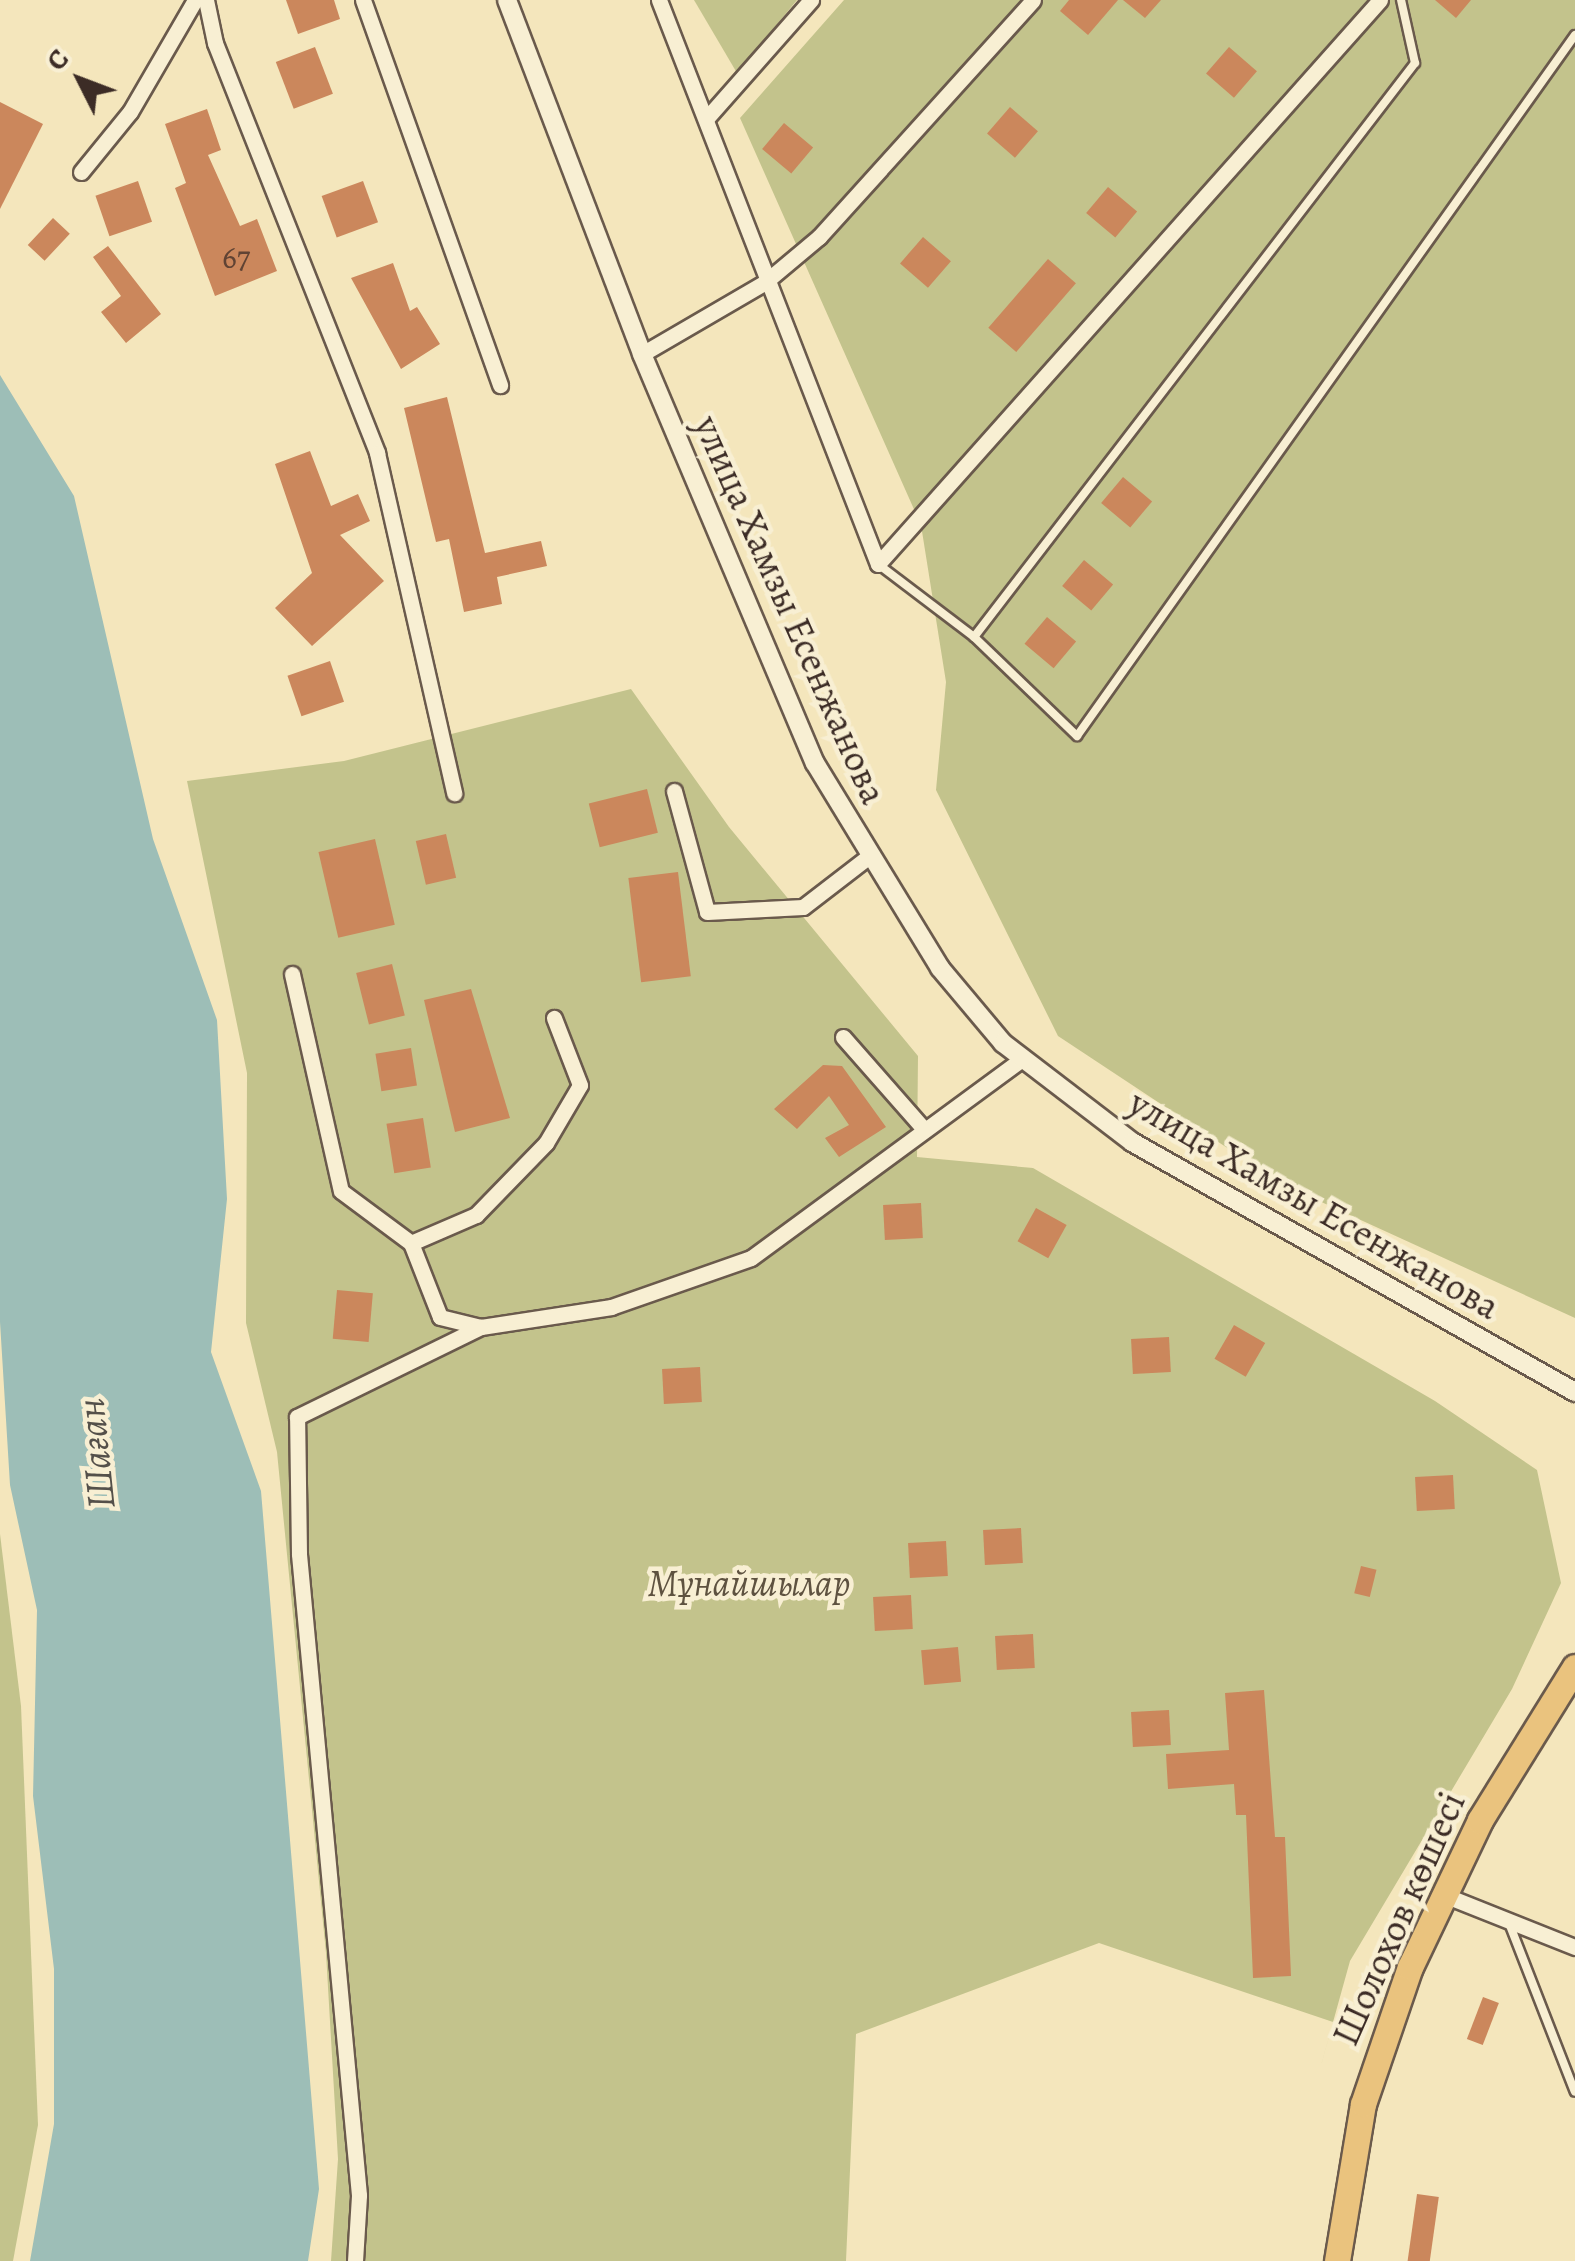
<!DOCTYPE html>
<html>
<head>
<meta charset="utf-8">
<style>
	body { margin:0 }
	#map { position:relative; width:1575px; height:2261px; overflow:hidden; background:#f4e6bc; font-family:Alegreya,serif }
	div>[style] { position:absolute }
	.green>* { inset:0; background:#c3c38c }
	.water>* { inset:0; background:#9dbeb7 }
	.building>* { inset:0; background:#cb875c; transform-origin:0 0 }
	.roads { filter:drop-shadow(2px 0 #6a5a4c) drop-shadow(-2px 0 #6a5a4c) drop-shadow(0 2px #6a5a4c) drop-shadow(0 -2px #6a5a4c) }
	.service>* { height:8px; margin:-4px; padding:0 4px; transform-origin:4px; border-radius:4px; background:#f8efd3 }
	.minor>* { height:15px; margin:-7.5px; padding:0 7.5px; transform-origin:7.5px; border-radius:7.5px; background:#f8efd3 }
	.tertiary>* { height:18px; margin:-9px; padding:0 9px; transform-origin:9px; border-radius:9px; background:#f8efd3 }
	.trunk>* { height:25px; margin:-12.5px; padding:0 12.5px; transform-origin:12.5px; border-radius:12.5px; background:#eac37e }
	span { translate:-50% -50%; white-space:nowrap; text-align:center; line-height:1.15; -webkit-text-stroke:9px #f8efd3; paint-order:stroke }
	.number-label { font-size:32px; color:#604334 }
	.number-label span { -webkit-text-stroke-width:0 }
	.street-label { font-size:38px; color:#3c2c26 }
	.park-label { font-size:38px; color:#5e5240; font-style:italic }
	.water-label { font-size:40px; color:#54504a; font-style:italic }
	.north { position:absolute; left:30px; top:30px; width:100px; height:100px; -webkit-text-stroke:8px #f8efd3; paint-order:stroke; rotate:312deg; font-size:28px; font-weight:700; line-height:40px; text-align:center; color:#3c2c26 }
	.north::after { content:''; display:block; margin:auto; width:35px; height:45px; background:#3c2c26; clip-path:polygon(50% 0,100% 100%,50% 72%,0 100%) }
</style>
</head>
<body>
<div id="map">
	<div class="green">
		<div style="clip-path:polygon(694px 0,797px 0,737px 73px)"></div>
		<div style="clip-path:polygon(844px 0,1575px 0,1575px 1318px,1282px 1184px,1058px 1036px,936px 790px,946px 682px,921px 525px,740px 118px)"></div>
		<div style="clip-path:polygon(631px 689px,729px 827px,918px 1056px,917px 1157px,1033px 1168px,1435px 1401px,1537px 1470px,1561px 1583px,1512px 1689px,1350px 1961px,1305px 2123px,1333px 2022px,1099px 1943px,856px 2034px,846px 2261px,331px 2261px,338px 2159px,326px 1953px,277px 1452px,246px 1323px,247px 1073px,187px 781px,344px 761px)"></div>
		<div style="clip-path:polygon(0 1534px,21px 1706px,38px 2125px,13px 2261px,0 2261px)"></div>
	</div>
	<div class="water">
		<div style="clip-path:polygon(0 375px,74px 496px,153px 839px,217px 1020px,227px 1199px,211px 1352px,261px 1491px,319px 2189px,308px 2261px,30px 2261px,54px 2124px,54px 1969px,33px 1796px,37px 1610px,10px 1485px,0 1322px)"></div>
	</div>
	<div class="building">
		<div style="clip-path:polygon(286px 0,334px 0,340px 19px,298px 34px)"></div>
		<div style="clip-path:polygon(1069px 0,1118px 0,1088px 35px,1060px 11px)"></div>
		<div style="clip-path:polygon(1123px 0,1161px 0,1145px 18px)"></div>
		<div style="clip-path:polygon(1435px 0,1471px 0,1456px 18px)"></div>
		<div style="left:315px;top:47px;width:50px;height:42px;rotate:69deg"></div>
		<div style="left:1229px;top:47px;width:37px;height:35px;rotate:41deg"></div>
		<div style="clip-path:polygon(0 102px,43px 124px,0 209px)"></div>
		<div style="left:1010px;top:107px;width:37px;height:35px;rotate:41deg"></div>
		<div style="clip-path:polygon(207px 109px,221px 150px,208px 155px,240px 226px,257px 219px,277px 271px,215px 296px,175px 188px,186px 183px,165px 124px)"></div>
		<div style="left:784px;top:123px;width:38px;height:34px;rotate:40deg"></div>
		<div style="left:138px;top:181px;width:43px;height:45px;rotate:71deg"></div>
		<div style="left:363px;top:181px;width:44px;height:44px;rotate:70deg"></div>
		<div style="left:1108px;top:187px;width:38px;height:34px;rotate:40deg"></div>
		<div style="left:53px;top:218px;width:23px;height:37px;rotate:43deg"></div>
		<div style="left:923px;top:237px;width:37px;height:35px;rotate:41deg"></div>
		<div style="clip-path:polygon(108px 246px,161px 314px,126px 343px,101px 312px,121px 296px,93px 257px)"></div>
		<div style="left:1048px;top:259px;width:37px;height:91px;rotate:41deg"></div>
		<div style="clip-path:polygon(393px 263px,410px 311px,417px 307px,440px 344px,401px 369px,351px 278px)"></div>
		<div style="clip-path:polygon(447px 397px,485px 553px,541px 541px,547px 566px,497px 577px,502px 604px,464px 612px,449px 539px,436px 542px,404px 408px)"></div>
		<div style="clip-path:polygon(310px 451px,331px 506px,358px 494px,370px 521px,340px 535px,384px 581px,312px 646px,275px 608px,312px 573px,275px 464px)"></div>
		<div style="left:1123px;top:477px;width:38px;height:34px;rotate:40deg"></div>
		<div style="left:1084px;top:560px;width:38px;height:34px;rotate:40deg"></div>
		<div style="left:1047px;top:617px;width:38px;height:35px;rotate:40deg"></div>
		<div style="left:330px;top:661px;width:43px;height:45px;rotate:71deg"></div>
		<div style="left:647px;top:789px;width:45px;height:60px;rotate:76deg"></div>
		<div style="left:446px;top:834px;width:45px;height:31px;rotate:77deg"></div>
		<div style="left:375px;top:839px;width:88px;height:58px;rotate:77deg"></div>
		<div style="left:678px;top:872px;width:105px;height:50px;rotate:83deg"></div>
		<div style="left:392px;top:964px;width:53px;height:37px;rotate:76deg"></div>
		<div style="clip-path:polygon(471px 989px,510px 1118px,455px 1132px,424px 1000px)"></div>
		<div style="left:411px;top:1048px;width:38px;height:36px;rotate:81deg"></div>
		<div style="clip-path:polygon(823px 1065px,842px 1066px,886px 1127px,839px 1157px,825px 1138px,849px 1125px,829px 1096px,797px 1129px,774px 1109px)"></div>
		<div style="left:423px;top:1118px;width:50px;height:37px;rotate:81deg"></div>
		<div style="left:921px;top:1203px;width:35px;height:38px;rotate:87deg"></div>
		<div style="left:1036px;top:1208px;width:35px;height:38px;rotate:29deg"></div>
		<div style="left:337px;top:1290px;width:36px;height:49px;rotate:5deg"></div>
		<div style="left:1234px;top:1325px;width:36px;height:39px;rotate:30deg"></div>
		<div style="left:1169px;top:1337px;width:35px;height:38px;rotate:87deg"></div>
		<div style="left:700px;top:1367px;width:35px;height:38px;rotate:87deg"></div>
		<div style="left:1453px;top:1475px;width:34px;height:38px;rotate:87deg"></div>
		<div style="left:1021px;top:1528px;width:35px;height:38px;rotate:87deg"></div>
		<div style="left:946px;top:1541px;width:35px;height:38px;rotate:87deg"></div>
		<div style="left:1361px;top:1566px;width:16px;height:28px;rotate:14deg"></div>
		<div style="left:911px;top:1595px;width:34px;height:38px;rotate:87deg"></div>
		<div style="left:1033px;top:1634px;width:34px;height:38px;rotate:87deg"></div>
		<div style="left:958px;top:1647px;width:35px;height:37px;rotate:85deg"></div>
		<div style="clip-path:polygon(1264px 1690px,1275px 1837px,1285px 1837px,1291px 1976px,1253px 1978px,1246px 1815px,1236px 1815px,1234px 1784px,1168px 1789px,1166px 1754px,1229px 1750px,1225px 1693px)"></div>
		<div style="left:1169px;top:1710px;width:35px;height:38px;rotate:87deg"></div>
		<div style="left:1483px;top:1997px;width:17px;height:45px;rotate:21deg"></div>
		<div style="left:1417px;top:2194px;width:22px;height:68px;rotate:8deg"></div>
	</div>
	<div class="roads">
		<div class="service">
			<div style="left:878px;top:564px;width:121px;rotate:37.2deg"></div>
			<div style="left:974px;top:637px;width:143px;rotate:43.9deg"></div>
			<div style="left:1077px;top:736px;width:860px;rotate:-54.61deg"></div>
			<div style="left:974px;top:637px;width:724px;rotate:-52.47deg"></div>
			<div style="left:1415px;top:63px;width:65px;rotate:-102.5deg"></div>
			<div style="left:1509px;top:1923px;width:181px;rotate:68.7deg"></div>
		</div>
		<div class="minor">
			<div style="left:206px;top:0;width:44px;rotate:78.2deg"></div>
			<div style="left:215px;top:43px;width:441px;rotate:68.4deg"></div>
			<div style="left:377px;top:453px;width:349px;rotate:77.2deg"></div>
			<div style="left:363px;top:0;width:409px;rotate:70.4deg"></div>
			<div style="left:659px;top:0;width:605px;rotate:68.78deg"></div>
			<div style="left:878px;top:564px;width:755px;rotate:-48.33deg"></div>
			<div style="left:706px;top:119px;width:159px;rotate:-48.6deg"></div>
			<div style="left:81px;top:172px;width:77px;rotate:-50.8deg"></div>
			<div style="left:130px;top:112px;width:129px;rotate:-59.9deg"></div>
			<div style="left:642px;top:354px;width:141px;rotate:-30.2deg"></div>
			<div style="left:764px;top:283px;width:72px;rotate:-39.9deg"></div>
			<div style="left:819px;top:237px;width:319px;rotate:-47.9deg"></div>
			<div style="left:674px;top:791px;width:125px;rotate:74.7deg"></div>
			<div style="left:707px;top:912px;width:96px;rotate:-3deg"></div>
			<div style="left:803px;top:907px;width:82px;rotate:-37.6deg"></div>
			<div style="left:292px;top:974px;width:222px;rotate:77.3deg"></div>
			<div style="left:341px;top:1191px;width:87px;rotate:36.6deg"></div>
			<div style="left:411px;top:1243px;width:79px;rotate:68.6deg"></div>
			<div style="left:440px;top:1317px;width:42px;rotate:13.7deg"></div>
			<div style="left:481px;top:1327px;width:132px;rotate:-8.7deg"></div>
			<div style="left:611px;top:1307px;width:148px;rotate:-19.3deg"></div>
			<div style="left:751px;top:1258px;width:336px;rotate:-36.3deg"></div>
			<div style="left:843px;top:1037px;width:120px;rotate:48.7deg"></div>
			<div style="left:411px;top:1243px;width:71px;rotate:-23.3deg"></div>
			<div style="left:476px;top:1215px;width:100px;rotate:-45.8deg"></div>
			<div style="left:546px;top:1143px;width:67px;rotate:-59.6deg"></div>
			<div style="left:580px;top:1085px;width:72px;rotate:-111.2deg"></div>
			<div style="left:1444px;top:1895px;width:141px;rotate:21.7deg"></div>
			<div style="left:355px;top:2261px;width:66px;rotate:-86.5deg"></div>
			<div style="left:359px;top:2195px;width:644px;rotate:-95.35deg"></div>
			<div style="left:299px;top:1554px;width:137px;rotate:-90.8deg"></div>
			<div style="left:297px;top:1417px;width:205px;rotate:-26.1deg"></div>
		</div>
		<div class="tertiary">
			<div style="left:507px;top:0;width:379px;rotate:69.1deg"></div>
			<div style="left:642px;top:354px;width:444px;rotate:67.1deg"></div>
			<div style="left:815px;top:763px;width:240px;rotate:58.6deg"></div>
			<div style="left:940px;top:968px;width:98px;rotate:50deg"></div>
			<div style="left:1003px;top:1043px;width:163px;rotate:37.5deg"></div>
			<div style="left:1132px;top:1142px;width:509px;rotate:29.44deg"></div>
		</div>
		<div class="trunk">
			<div style="left:1337px;top:2261px;width:159px;rotate:-80.6deg"></div>
			<div style="left:1363px;top:2104px;width:145px;rotate:-71.1deg"></div>
			<div style="left:1410px;top:1967px;width:163px;rotate:-64.5deg"></div>
			<div style="left:1480px;top:1820px;width:180px;rotate:-58.2deg"></div>
		</div>
	</div>
	<div class="number-label">
		<span style="left:236px;top:257px">67</span>
	</div>
	<div class="street-label">
		<span style="left:790px;top:610px;rotate:66deg">улица Хамзы Есенжанова</span>
		<span style="left:1314px;top:1205px;rotate:30deg">улица Хамзы Есенжанова</span>
		<span style="left:1399px;top:1919px;rotate:-66deg">Шолохов көшесі</span>
	</div>
	<div class="park-label">
		<span style="left:749px;top:1584px">Мұнайшылар</span>
	</div>
	<div class="water-label">
		<span style="left:96px;top:1454px;rotate:-96deg">Шаған</span>
	</div>
	<div class="north">С</div>
</div>
</body>
</html>
